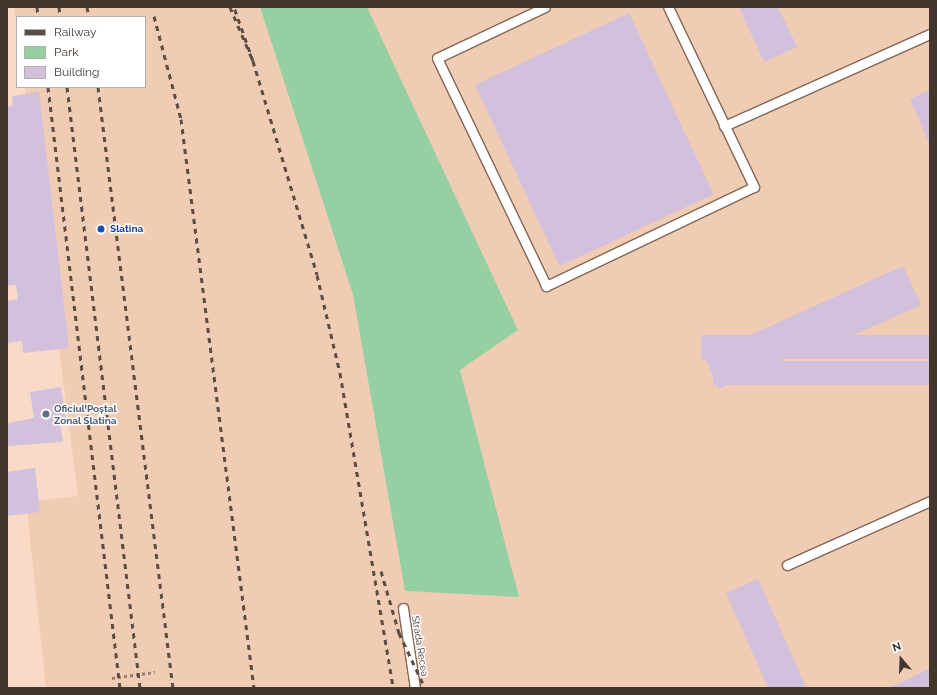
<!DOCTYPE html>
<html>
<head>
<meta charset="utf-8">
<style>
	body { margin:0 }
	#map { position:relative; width:937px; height:695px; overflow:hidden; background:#f9dac6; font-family:Raleway,sans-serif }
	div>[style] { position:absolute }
	.built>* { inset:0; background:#f1ccb4 }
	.green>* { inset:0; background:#96cfa2 }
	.building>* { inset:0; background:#d2c0dc; transform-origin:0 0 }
	.path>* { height:2.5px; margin-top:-1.25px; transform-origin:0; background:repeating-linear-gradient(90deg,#958173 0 3px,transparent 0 6px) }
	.roads { filter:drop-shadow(1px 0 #816655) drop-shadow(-1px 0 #816655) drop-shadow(0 1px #816655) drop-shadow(0 -1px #816655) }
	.lane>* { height:9px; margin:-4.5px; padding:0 4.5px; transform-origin:4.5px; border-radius:4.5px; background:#fff }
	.rail>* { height:3px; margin-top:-1.5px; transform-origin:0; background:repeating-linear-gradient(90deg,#5c4d43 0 5px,transparent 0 10px) }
	.dots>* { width:11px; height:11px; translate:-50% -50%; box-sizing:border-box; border:2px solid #fff; border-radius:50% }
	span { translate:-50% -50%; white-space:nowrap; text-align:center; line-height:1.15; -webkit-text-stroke:3px #fff; paint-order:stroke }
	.transit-label { font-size:10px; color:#164399; font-weight:700 }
	.left { translate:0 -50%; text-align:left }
	.service-label { font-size:10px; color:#4e5e75; font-weight:700 }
	.street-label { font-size:10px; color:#42362e }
	.frame { position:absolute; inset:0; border:8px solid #42362e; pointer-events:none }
	.legend { position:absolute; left:16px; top:16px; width:130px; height:72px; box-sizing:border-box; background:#fff; border:1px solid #b3afab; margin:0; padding:5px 7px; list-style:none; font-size:12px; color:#42362e }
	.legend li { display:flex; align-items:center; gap:8px; height:20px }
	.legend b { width:20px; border:1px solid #b3afab }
	.north { position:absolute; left:881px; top:639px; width:40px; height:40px; -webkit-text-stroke:3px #fff; paint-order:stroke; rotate:341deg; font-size:11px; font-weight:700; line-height:16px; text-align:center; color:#42362e }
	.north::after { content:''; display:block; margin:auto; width:14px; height:18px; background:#42362e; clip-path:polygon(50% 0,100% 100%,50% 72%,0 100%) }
</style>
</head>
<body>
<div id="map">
	<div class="built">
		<div style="clip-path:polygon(14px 7px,260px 7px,353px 295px,405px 591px,518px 596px,460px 370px,518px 330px,367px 7px,930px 7px,930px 688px,46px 688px,26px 502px,78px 496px,25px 87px,145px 87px,145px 17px,17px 17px,17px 28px)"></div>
	</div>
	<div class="green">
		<div style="clip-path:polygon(260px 7px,367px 7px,518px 330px,460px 370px,519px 597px,405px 591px,353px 295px)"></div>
	</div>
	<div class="building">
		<div style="clip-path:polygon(739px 7px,778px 7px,797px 47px,764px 62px)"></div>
		<div style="left:629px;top:13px;width:200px;height:170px;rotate:65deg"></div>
		<div style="clip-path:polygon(930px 90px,930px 145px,910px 99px)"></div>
		<div style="clip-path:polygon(39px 92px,69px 348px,23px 353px,22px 341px,7px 343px,7px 301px,18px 299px,16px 285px,7px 286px,7px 107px,13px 106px,12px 96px)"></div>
		<div style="clip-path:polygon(903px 266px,921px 305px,829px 346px,826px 340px,719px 389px,704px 356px)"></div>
		<div style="left:930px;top:335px;width:24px;height:229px;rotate:90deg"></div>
		<div style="left:930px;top:361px;width:24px;height:217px;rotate:90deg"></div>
		<div style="clip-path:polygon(61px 387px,67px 425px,60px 424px,63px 442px,7px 446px,7px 423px,34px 418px,30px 392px)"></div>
		<div style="clip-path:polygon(35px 468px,40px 512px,7px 516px,7px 472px)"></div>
		<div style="left:758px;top:579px;width:119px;height:35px;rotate:66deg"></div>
		<div style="clip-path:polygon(930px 668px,930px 688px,890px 688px)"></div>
	</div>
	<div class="path">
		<div style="left:112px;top:678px;width:43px;rotate:-7.9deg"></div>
	</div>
	<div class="roads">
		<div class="lane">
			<div style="left:545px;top:7px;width:119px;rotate:154.7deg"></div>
			<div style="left:437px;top:58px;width:253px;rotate:64.4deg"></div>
			<div style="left:546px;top:286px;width:230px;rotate:-25.5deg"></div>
			<div style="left:754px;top:187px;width:199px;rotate:-115.5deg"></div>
			<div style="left:724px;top:126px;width:226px;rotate:-24.1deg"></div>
			<div style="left:787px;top:565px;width:157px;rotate:-24.1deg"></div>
			<div style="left:403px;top:608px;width:81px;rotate:81.5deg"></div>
		</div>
	</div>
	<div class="rail">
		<div style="left:37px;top:7px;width:10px;rotate:84deg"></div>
		<div style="left:59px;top:7px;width:10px;rotate:84deg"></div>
		<div style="left:87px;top:7px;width:10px;rotate:79deg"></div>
		<div style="left:230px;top:7px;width:59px;rotate:66.9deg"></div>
		<div style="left:253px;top:61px;width:57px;rotate:-109.4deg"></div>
		<div style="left:154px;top:16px;width:106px;rotate:75.3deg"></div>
		<div style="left:181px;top:119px;width:574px;rotate:82.69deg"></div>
		<div style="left:253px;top:61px;width:223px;rotate:73.3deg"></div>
		<div style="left:317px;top:275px;width:101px;rotate:76.8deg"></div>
		<div style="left:340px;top:373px;width:319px;rotate:80.4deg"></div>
		<div style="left:48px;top:87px;width:605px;rotate:83.17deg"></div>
		<div style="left:67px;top:87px;width:605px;rotate:83.07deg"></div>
		<div style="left:98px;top:87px;width:606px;rotate:82.89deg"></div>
		<div style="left:381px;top:571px;width:65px;rotate:73.8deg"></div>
		<div style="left:399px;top:633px;width:61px;rotate:64.7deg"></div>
	</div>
	<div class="dots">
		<div style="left:101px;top:229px;background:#1a4fb4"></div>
		<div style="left:46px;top:414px;background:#5c6f8a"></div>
	</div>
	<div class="transit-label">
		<span class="left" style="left:110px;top:229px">Slatina</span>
	</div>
	<div class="service-label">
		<span class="left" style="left:54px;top:414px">Oficiul Poștal<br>Zonal Slatina</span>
	</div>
	<div class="street-label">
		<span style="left:420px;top:646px;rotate:81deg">Strada Recea</span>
	</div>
	<div class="frame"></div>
	<ul class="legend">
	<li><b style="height:5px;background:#5c4d43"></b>Railway</li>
	<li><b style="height:11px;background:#96cfa2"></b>Park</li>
	<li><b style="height:11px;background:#d2c0dc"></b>Building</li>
	</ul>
	<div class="north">N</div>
</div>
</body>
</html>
